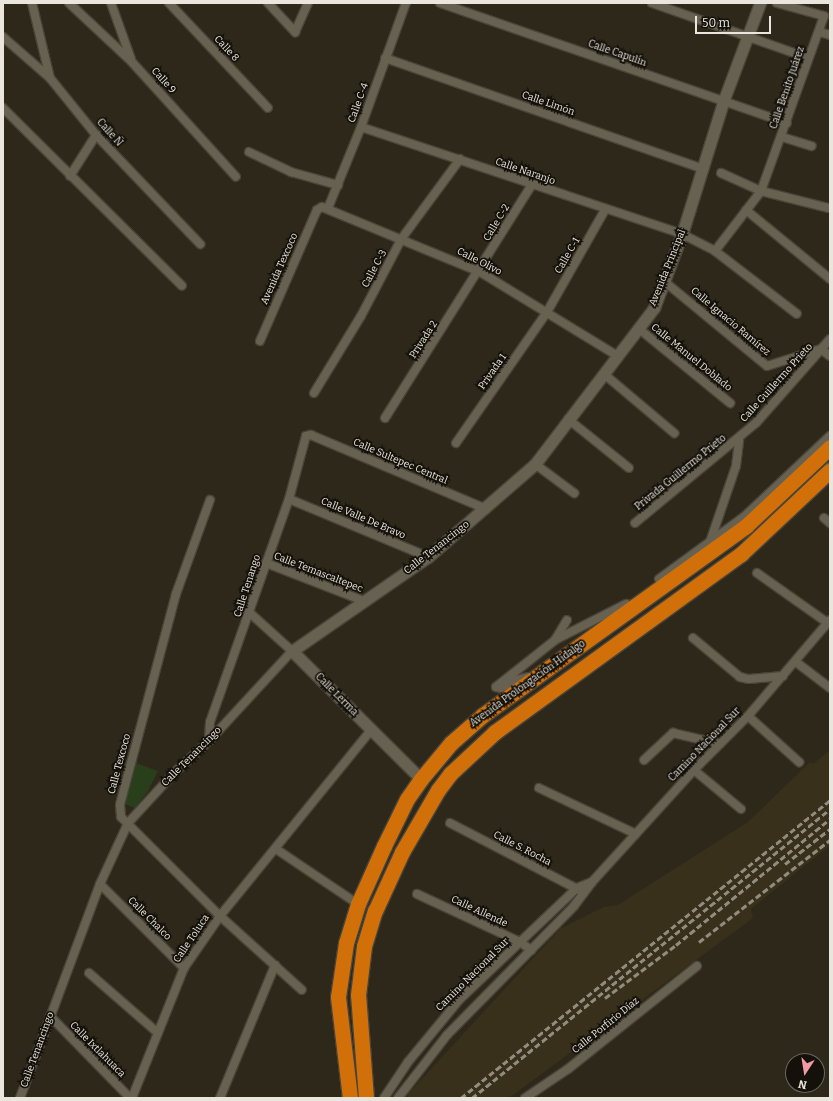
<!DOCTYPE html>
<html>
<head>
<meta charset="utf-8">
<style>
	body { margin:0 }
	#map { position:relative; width:833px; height:1101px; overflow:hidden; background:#2e281a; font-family:Bitter,serif }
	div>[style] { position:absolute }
	.built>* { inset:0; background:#38301b }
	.green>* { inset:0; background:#293e1a }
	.roads { filter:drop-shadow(1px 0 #494439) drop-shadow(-1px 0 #494439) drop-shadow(0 1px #494439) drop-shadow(0 -1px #494439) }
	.street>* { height:8px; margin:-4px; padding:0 4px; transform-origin:4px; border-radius:4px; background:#676151 }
	.secondary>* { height:11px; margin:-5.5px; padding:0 5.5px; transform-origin:5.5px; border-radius:5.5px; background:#676151 }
	.highway>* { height:15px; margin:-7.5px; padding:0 7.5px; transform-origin:7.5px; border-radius:7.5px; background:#d17009 }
	.rail>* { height:3px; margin-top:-1.5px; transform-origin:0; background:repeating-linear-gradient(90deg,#918c80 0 6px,transparent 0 9px) }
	span { translate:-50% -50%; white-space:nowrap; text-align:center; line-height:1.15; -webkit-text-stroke:3.5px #14110b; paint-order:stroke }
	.street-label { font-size:10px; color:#eae6dd }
	.frame { position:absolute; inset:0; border:4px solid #eae6dd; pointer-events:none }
	.north { position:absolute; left:785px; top:1053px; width:40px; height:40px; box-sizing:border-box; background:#14110b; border:1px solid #6a665f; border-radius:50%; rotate:192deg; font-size:11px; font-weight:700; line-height:16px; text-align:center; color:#eae6dd }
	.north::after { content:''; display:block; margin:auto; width:14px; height:18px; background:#f49aa6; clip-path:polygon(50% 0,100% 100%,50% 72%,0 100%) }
	.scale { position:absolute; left:695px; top:16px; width:76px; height:18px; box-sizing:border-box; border:2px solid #eae6dd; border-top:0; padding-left:5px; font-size:12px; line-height:14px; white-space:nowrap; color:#eae6dd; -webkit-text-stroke:3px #14110b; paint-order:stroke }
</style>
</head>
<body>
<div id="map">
	<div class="built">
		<div style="clip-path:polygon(830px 750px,830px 845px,751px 909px,753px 918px,509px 1098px,407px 1098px,408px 1094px,560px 929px,604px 907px,618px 905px,748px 822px,810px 762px,813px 764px)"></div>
	</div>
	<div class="green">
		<div style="clip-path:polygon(136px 763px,158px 771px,148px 791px,135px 808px,125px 804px)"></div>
	</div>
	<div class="roads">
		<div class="street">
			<div style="left:32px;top:3px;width:77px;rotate:76.5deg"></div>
			<div style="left:69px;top:3px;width:85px;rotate:43.1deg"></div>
			<div style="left:131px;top:61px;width:156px;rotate:47.8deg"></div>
			<div style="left:111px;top:3px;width:59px;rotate:70.3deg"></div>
			<div style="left:169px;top:3px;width:144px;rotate:46.7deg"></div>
			<div style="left:268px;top:3px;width:40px;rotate:47deg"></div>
			<div style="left:295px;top:32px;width:32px;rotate:-66deg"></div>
			<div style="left:440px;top:3px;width:367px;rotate:19.1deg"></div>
			<div style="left:652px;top:3px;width:165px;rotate:19.4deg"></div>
			<div style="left:820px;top:32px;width:10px;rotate:17deg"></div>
			<div style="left:3px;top:37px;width:62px;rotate:41.1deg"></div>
			<div style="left:50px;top:78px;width:73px;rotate:51.1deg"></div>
			<div style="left:96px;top:135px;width:151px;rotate:46.3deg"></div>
			<div style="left:385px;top:58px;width:338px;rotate:19.2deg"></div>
			<div style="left:3px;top:108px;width:252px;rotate:44.8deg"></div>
			<div style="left:361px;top:127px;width:338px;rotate:18.4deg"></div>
			<div style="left:682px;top:234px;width:37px;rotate:27deg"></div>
			<div style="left:715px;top:251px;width:103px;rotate:37.5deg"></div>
			<div style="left:782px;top:137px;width:31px;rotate:17deg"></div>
			<div style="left:249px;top:152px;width:47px;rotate:25.5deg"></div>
			<div style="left:291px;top:172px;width:49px;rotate:15.5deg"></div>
			<div style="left:721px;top:173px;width:44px;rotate:24.2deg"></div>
			<div style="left:761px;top:191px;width:69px;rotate:14.2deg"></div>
			<div style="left:70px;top:176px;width:49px;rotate:-57.6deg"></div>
			<div style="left:328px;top:208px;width:87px;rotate:-67.8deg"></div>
			<div style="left:361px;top:127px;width:132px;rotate:-70.1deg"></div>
			<div style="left:746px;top:210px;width:109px;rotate:39.4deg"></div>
			<div style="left:715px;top:251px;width:76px;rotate:-52.5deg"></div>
			<div style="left:761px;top:191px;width:186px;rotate:-70.2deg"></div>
			<div style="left:824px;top:16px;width:49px;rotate:-164.5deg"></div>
			<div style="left:665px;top:282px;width:132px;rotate:39.5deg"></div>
			<div style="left:767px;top:366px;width:57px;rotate:-17.5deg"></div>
			<div style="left:821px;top:349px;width:11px;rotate:38deg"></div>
			<div style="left:638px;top:328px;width:119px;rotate:39.2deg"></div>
			<div style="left:260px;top:341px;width:143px;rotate:-66.5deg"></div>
			<div style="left:317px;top:210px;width:6px;rotate:-31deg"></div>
			<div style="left:322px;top:207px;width:171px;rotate:22.4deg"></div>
			<div style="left:480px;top:272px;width:159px;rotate:31.4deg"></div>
			<div style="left:604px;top:374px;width:92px;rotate:40.1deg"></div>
			<div style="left:314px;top:393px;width:90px;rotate:-58.6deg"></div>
			<div style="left:361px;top:316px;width:88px;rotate:-62.3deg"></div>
			<div style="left:402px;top:238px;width:98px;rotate:-53.7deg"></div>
			<div style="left:385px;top:418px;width:274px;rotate:-57.8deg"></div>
			<div style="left:568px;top:419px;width:78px;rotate:38.8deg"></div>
			<div style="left:456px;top:443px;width:160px;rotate:-55.2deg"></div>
			<div style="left:547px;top:312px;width:117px;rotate:-60.4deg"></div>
			<div style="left:535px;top:464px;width:49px;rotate:36.6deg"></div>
			<div style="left:289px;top:499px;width:151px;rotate:22.6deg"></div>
			<div style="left:210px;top:500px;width:100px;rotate:109.9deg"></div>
			<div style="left:176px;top:594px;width:218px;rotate:104.9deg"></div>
			<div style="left:120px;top:805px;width:12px;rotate:85deg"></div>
			<div style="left:121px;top:817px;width:140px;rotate:45deg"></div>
			<div style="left:220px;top:916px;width:110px;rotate:42.1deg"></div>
			<div style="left:824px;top:518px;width:8px;rotate:40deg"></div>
			<div style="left:635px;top:523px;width:157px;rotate:-39.6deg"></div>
			<div style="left:756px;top:423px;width:112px;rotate:-48.6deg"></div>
			<div style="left:710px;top:542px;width:80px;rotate:-71.1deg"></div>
			<div style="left:736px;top:466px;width:26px;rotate:-83deg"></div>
			<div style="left:266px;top:563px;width:105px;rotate:21.2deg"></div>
			<div style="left:757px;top:573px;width:87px;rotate:35.2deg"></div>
			<div style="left:659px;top:579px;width:107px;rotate:-36.2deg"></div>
			<div style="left:745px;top:516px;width:117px;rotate:-43.3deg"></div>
			<div style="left:693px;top:638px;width:61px;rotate:39.7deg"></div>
			<div style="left:740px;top:677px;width:9px;rotate:13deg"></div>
			<div style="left:749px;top:679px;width:34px;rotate:-5deg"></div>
			<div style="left:555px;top:640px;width:80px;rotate:-26.9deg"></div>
			<div style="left:796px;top:662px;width:43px;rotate:37.4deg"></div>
			<div style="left:529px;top:677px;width:13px;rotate:167deg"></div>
			<div style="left:516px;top:680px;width:17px;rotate:152deg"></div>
			<div style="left:501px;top:688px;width:5px;rotate:-169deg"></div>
			<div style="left:496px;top:687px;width:75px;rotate:-38.5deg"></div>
			<div style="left:555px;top:640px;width:23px;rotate:-59deg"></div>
			<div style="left:748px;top:716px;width:69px;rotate:42deg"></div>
			<div style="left:209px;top:741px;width:19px;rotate:-87deg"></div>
			<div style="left:210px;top:722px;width:237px;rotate:-70.5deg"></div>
			<div style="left:289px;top:499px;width:65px;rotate:-74.9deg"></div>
			<div style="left:306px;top:436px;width:5px;rotate:-11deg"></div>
			<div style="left:311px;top:435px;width:190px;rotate:22.9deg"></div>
			<div style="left:644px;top:760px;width:40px;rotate:-43deg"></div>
			<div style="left:673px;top:733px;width:48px;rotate:13.2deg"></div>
			<div style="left:694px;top:770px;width:61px;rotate:39.7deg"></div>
			<div style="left:539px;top:788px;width:107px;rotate:25.4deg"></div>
			<div style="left:450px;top:823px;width:148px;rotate:27.4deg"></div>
			<div style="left:276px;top:849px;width:99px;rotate:33.9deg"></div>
			<div style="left:100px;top:884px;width:119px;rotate:45deg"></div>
			<div style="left:417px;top:894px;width:114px;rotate:25deg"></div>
			<div style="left:520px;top:942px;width:14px;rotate:36deg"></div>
			<div style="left:89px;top:973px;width:91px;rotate:41deg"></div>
			<div style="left:50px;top:1016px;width:115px;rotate:45.7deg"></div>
			<div style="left:20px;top:1098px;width:228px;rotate:-69.5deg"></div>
			<div style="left:100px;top:884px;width:67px;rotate:-65.3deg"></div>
			<div style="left:128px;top:823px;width:69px;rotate:-47.3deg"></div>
			<div style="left:175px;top:772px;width:46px;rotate:-42.4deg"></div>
			<div style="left:209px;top:741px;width:122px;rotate:-47.3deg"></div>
			<div style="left:292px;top:651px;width:57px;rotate:-137.9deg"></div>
			<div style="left:132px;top:1098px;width:140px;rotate:-68.2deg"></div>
			<div style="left:184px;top:968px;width:63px;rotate:-55.3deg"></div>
			<div style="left:220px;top:916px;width:240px;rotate:-50.9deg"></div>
			<div style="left:220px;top:1098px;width:144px;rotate:-67.5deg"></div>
			<div style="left:384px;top:1098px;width:43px;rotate:-56.3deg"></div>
			<div style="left:408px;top:1062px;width:82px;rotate:-50.5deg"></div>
			<div style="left:460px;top:999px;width:161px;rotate:-43.5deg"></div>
			<div style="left:577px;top:888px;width:16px;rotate:-22deg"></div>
			<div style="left:398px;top:1098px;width:80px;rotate:-52.1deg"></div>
			<div style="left:447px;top:1035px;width:181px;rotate:-45.4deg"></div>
			<div style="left:574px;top:906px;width:30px;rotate:-53deg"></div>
			<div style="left:592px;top:882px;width:151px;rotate:-47.7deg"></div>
			<div style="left:694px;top:770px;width:76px;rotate:-45deg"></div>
			<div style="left:748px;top:716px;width:126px;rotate:-49.5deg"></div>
			<div style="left:525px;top:1098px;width:52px;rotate:-34deg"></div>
			<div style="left:568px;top:1069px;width:165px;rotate:-38.6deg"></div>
		</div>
		<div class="secondary">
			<div style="left:421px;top:779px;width:182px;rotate:-135.2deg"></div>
			<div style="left:292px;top:651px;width:165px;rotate:-34.7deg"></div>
			<div style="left:428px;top:557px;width:142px;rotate:-41deg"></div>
			<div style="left:535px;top:464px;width:196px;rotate:-52.7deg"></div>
			<div style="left:654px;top:308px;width:79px;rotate:-69.3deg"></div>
			<div style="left:682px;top:234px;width:138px;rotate:-72.7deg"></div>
			<div style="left:723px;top:102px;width:106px;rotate:-69.5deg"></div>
		</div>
		<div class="highway">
			<div style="left:350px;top:1098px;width:102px;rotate:-96.8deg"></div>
			<div style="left:338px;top:997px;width:55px;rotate:-81.6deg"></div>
			<div style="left:346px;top:943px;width:41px;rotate:-72.9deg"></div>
			<div style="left:358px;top:904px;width:64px;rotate:-65.9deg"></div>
			<div style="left:384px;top:846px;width:52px;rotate:-63.9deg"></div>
			<div style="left:407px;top:799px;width:24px;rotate:-55deg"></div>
			<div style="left:421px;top:779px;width:47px;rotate:-50.2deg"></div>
			<div style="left:451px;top:743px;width:43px;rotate:-41.2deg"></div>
			<div style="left:483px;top:715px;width:324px;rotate:-35.7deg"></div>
			<div style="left:746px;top:526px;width:115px;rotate:-43.2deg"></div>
			<div style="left:366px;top:1098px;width:103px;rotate:-94.4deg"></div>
			<div style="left:358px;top:995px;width:49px;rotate:-83deg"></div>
			<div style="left:364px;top:946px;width:37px;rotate:-73deg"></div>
			<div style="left:375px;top:911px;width:65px;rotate:-65.4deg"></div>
			<div style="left:402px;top:852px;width:72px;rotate:-59.9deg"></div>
			<div style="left:438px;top:790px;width:21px;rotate:-53deg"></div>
			<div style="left:451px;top:773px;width:60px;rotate:-43deg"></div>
			<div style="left:495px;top:732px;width:304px;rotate:-35.9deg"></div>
			<div style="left:741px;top:554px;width:122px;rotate:-43.3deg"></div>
		</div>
	</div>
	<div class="rail">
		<div style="left:785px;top:864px;width:57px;rotate:-37.9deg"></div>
		<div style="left:699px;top:942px;width:166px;rotate:-37.9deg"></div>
		<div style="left:605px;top:998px;width:89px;rotate:-36.7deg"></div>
		<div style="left:676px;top:945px;width:199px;rotate:-39.3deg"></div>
		<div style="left:461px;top:1098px;width:474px;rotate:-38.9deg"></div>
		<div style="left:472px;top:1098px;width:460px;rotate:-38.9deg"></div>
	</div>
	<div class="street-label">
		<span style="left:226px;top:49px;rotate:47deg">Calle 8</span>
		<span style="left:617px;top:54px;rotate:19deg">Calle Capulín</span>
		<span style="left:163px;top:81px;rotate:48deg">Calle 9</span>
		<span style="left:788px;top:88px;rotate:-71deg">Calle Benito Juárez</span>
		<span style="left:359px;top:103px;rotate:-70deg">Calle C-4</span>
		<span style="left:548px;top:104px;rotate:19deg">Calle Limón</span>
		<span style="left:109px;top:133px;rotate:48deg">Calle Ñ</span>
		<span style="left:525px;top:172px;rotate:19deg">Calle Naranjo</span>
		<span style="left:497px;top:223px;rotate:-59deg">Calle C-2</span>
		<span style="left:568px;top:256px;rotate:-60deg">Calle C-1</span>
		<span style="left:479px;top:262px;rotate:27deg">Calle Olivo</span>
		<span style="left:668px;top:268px;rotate:-68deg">Avenida Principal</span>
		<span style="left:280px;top:269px;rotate:-66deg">Avenida Texcoco</span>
		<span style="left:375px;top:269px;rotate:-62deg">Calle C-3</span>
		<span style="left:730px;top:322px;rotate:40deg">Calle Ignacio Ramírez</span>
		<span style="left:424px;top:340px;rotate:-57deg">Privada 2</span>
		<span style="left:691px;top:358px;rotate:39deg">Calle Manuel Doblado</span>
		<span style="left:493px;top:372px;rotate:-55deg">Privada 1</span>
		<span style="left:777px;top:383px;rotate:-48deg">Calle Guillermo Prieto</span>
		<span style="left:400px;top:462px;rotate:23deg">Calle Sultepec Central</span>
		<span style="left:681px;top:473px;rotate:-39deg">Privada Guillermo Prieto</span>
		<span style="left:363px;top:519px;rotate:23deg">Calle Valle De Bravo</span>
		<span style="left:437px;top:548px;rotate:-38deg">Calle Tenancingo</span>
		<span style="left:318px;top:573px;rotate:21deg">Calle Temascaltepec</span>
		<span style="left:248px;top:586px;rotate:-72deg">Calle Tenango</span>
		<span style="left:528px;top:684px;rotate:-36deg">Avenida Prolongación Hidalgo</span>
		<span style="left:336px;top:695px;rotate:45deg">Calle Lerma</span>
		<span style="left:705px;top:745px;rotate:-46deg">Camino Nacional Sur</span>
		<span style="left:192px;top:757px;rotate:-45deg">Calle Tenancingo</span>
		<span style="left:120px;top:764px;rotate:-75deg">Calle Texcoco</span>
		<span style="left:522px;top:849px;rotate:27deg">Calle S. Rocha</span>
		<span style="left:479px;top:912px;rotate:25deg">Calle Allende</span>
		<span style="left:149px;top:919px;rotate:45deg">Calle Chalco</span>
		<span style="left:192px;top:939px;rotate:-56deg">Calle Toluca</span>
		<span style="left:473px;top:975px;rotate:-45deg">Camino Nacional Sur</span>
		<span style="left:606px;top:1026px;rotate:-39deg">Calle Porfirio Díaz</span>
		<span style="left:38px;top:1050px;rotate:-70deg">Calle Tenancingo</span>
		<span style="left:97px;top:1050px;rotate:45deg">Calle Ixtlahuaca</span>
	</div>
	<div class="frame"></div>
	<div class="north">N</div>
	<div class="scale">50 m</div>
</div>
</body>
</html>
